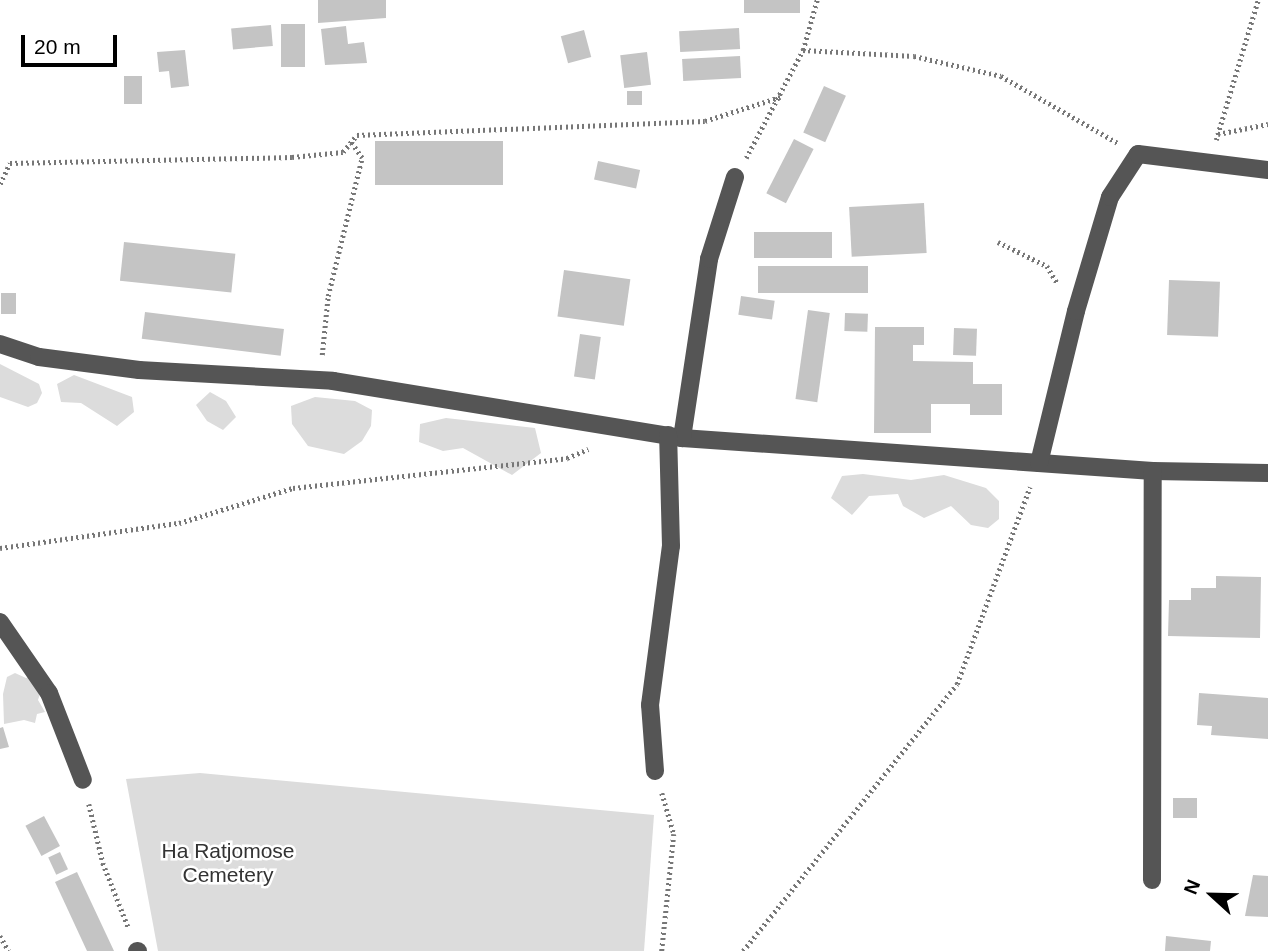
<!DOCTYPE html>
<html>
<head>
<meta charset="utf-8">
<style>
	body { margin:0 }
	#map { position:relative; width:1268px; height:951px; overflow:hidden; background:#fff; font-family:Arial,sans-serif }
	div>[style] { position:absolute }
	.green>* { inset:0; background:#dcdcdc }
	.building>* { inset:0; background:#c4c4c4; transform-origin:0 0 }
	.path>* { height:4.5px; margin-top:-2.25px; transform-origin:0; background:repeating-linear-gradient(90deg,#777 0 2px,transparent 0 5.5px) }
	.minor>* { height:18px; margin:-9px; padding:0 9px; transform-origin:9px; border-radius:9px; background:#555 }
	span { translate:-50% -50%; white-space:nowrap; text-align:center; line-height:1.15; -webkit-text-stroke:5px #fff; paint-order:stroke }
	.park-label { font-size:21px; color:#333 }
	.north { position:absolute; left:1177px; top:860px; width:70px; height:70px; -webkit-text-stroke:5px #fff; paint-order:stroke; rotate:292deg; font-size:19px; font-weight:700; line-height:28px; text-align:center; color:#000 }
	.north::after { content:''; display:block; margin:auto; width:24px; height:32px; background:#000; clip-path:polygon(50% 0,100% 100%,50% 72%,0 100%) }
	.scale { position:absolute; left:21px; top:35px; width:96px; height:32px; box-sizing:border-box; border:4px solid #000; border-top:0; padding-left:9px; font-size:21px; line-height:24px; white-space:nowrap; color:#000; -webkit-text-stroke:5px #fff; paint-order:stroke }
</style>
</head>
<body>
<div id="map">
	<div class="green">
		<div style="clip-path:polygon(0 364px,39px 384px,42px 393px,37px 403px,28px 407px,0 397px)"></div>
		<div style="clip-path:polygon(74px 375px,132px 397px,134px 412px,117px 426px,81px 403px,61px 402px,57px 384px)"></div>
		<div style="clip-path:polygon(210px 392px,226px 401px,236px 417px,223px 430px,207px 421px,196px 405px)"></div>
		<div style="clip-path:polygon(315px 397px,355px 401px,372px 410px,371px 426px,362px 441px,344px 454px,308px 446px,292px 424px,291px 406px)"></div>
		<div style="clip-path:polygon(446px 418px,535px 428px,541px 453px,512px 475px,463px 448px,443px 451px,419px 442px,420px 424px)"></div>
		<div style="clip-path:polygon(863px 474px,911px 480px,944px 475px,986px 488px,999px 501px,999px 519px,988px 528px,971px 525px,951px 506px,924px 518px,903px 506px,898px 494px,869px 496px,852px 515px,831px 498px,842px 476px)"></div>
		<div style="clip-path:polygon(15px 673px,26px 678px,38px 674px,44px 682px,38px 700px,45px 712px,37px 714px,35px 723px,24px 720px,4px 724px,3px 694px,7px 677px)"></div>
		<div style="clip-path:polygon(200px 773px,654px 815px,644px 951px,158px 951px,126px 779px)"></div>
	</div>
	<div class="building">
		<div style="clip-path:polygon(318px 0,386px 0,386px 18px,318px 23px)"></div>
		<div style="left:744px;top:0;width:56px;height:13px"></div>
		<div style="left:281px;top:24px;width:24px;height:43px"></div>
		<div style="left:271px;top:25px;width:21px;height:40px;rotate:85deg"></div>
		<div style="clip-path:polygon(346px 26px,348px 44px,364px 42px,367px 63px,325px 65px,321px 29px)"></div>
		<div style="left:739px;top:28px;width:21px;height:60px;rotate:87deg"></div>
		<div style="left:584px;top:30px;width:28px;height:24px;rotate:75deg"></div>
		<div style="clip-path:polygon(185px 50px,189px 86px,171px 88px,169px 71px,159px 72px,157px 52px)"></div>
		<div style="left:647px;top:52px;width:33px;height:27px;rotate:83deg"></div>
		<div style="left:740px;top:56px;width:22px;height:58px;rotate:87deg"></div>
		<div style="left:124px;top:76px;width:18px;height:28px"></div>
		<div style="left:824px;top:86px;width:24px;height:51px;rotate:24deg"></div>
		<div style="left:627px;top:91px;width:15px;height:14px"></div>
		<div style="left:794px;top:139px;width:22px;height:61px;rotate:27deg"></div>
		<div style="left:375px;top:141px;width:128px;height:44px"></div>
		<div style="left:598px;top:161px;width:43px;height:19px;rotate:12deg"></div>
		<div style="left:924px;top:203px;width:50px;height:75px;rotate:87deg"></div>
		<div style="left:754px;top:232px;width:78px;height:26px"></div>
		<div style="left:124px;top:242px;width:112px;height:39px;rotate:6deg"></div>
		<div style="left:758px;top:266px;width:110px;height:27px"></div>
		<div style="left:564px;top:270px;width:67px;height:47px;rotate:8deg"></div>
		<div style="left:1169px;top:280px;width:51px;height:55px;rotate:2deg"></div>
		<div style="left:1px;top:293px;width:15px;height:21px"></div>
		<div style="left:741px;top:296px;width:34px;height:19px;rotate:8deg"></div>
		<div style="left:808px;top:310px;width:22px;height:90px;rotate:8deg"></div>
		<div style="left:145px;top:312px;width:140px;height:27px;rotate:7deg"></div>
		<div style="left:845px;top:313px;width:23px;height:18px;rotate:2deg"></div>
		<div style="clip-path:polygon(875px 327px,924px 327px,924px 345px,913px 345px,913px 361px,973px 362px,973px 384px,1002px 384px,1002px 415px,970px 415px,970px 404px,931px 404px,931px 433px,874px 433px)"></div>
		<div style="left:954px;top:328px;width:23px;height:27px;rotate:2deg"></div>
		<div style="left:580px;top:334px;width:21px;height:43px;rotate:8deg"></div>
		<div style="clip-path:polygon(1216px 576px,1261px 577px,1260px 638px,1168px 636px,1169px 600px,1191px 600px,1191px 588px,1216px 588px)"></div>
		<div style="clip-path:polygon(1199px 693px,1268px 698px,1268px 739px,1211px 735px,1212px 726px,1197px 725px)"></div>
		<div style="clip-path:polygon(3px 727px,9px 747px,0 749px,0 728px)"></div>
		<div style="left:1173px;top:798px;width:24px;height:20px"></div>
		<div style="left:44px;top:816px;width:34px;height:21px;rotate:62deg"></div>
		<div style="left:60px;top:852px;width:19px;height:13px;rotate:65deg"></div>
		<div style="clip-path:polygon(77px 872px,114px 951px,87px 951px,55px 882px)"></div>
		<div style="clip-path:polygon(1253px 875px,1268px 876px,1268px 917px,1245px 916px)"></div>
		<div style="clip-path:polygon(1166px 936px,1211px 941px,1210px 951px,1165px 951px)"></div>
	</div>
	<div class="path">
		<div style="left:803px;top:50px;width:111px;rotate:3.1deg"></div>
		<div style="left:914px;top:56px;width:89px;rotate:12.9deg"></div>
		<div style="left:1001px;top:76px;width:135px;rotate:29.8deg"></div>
		<div style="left:1218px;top:134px;width:51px;rotate:-11.3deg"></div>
		<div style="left:1216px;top:140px;width:146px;rotate:-73.3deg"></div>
		<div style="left:746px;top:158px;width:122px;rotate:-62.2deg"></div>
		<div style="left:803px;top:50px;width:52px;rotate:-74.4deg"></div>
		<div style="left:0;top:184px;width:23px;rotate:-65deg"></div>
		<div style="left:10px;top:163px;width:282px;rotate:-1.2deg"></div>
		<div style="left:292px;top:157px;width:51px;rotate:-5.6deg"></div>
		<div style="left:343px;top:152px;width:22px;rotate:-51deg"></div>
		<div style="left:357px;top:135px;width:348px;rotate:-2.3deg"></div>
		<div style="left:705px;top:121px;width:79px;rotate:-17.7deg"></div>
		<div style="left:998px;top:242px;width:55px;rotate:26.1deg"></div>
		<div style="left:1047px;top:266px;width:21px;rotate:59deg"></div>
		<div style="left:322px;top:355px;width:59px;rotate:-84.2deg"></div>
		<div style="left:328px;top:296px;width:142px;rotate:-76.2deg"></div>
		<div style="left:362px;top:158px;width:19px;rotate:-125deg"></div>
		<div style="left:0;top:548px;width:181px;rotate:-8deg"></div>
		<div style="left:179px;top:523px;width:119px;rotate:-17.1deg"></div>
		<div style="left:293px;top:488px;width:276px;rotate:-6.2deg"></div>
		<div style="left:567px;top:458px;width:23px;rotate:-23deg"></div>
		<div style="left:662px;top:793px;width:43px;rotate:73.7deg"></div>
		<div style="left:674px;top:834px;width:118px;rotate:95.9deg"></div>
		<div style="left:89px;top:804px;width:61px;rotate:76.7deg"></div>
		<div style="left:103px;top:863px;width:71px;rotate:68.5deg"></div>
		<div style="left:0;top:936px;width:17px;rotate:59deg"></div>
		<div style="left:743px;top:951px;width:342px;rotate:-51.3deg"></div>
		<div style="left:957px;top:684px;width:210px;rotate:-69.7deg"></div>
	</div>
	<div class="minor">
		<div style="left:0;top:344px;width:41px;rotate:18.4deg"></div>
		<div style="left:39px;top:357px;width:101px;rotate:7.4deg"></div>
		<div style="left:139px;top:370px;width:194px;rotate:3.2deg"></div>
		<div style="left:333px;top:381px;width:354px;rotate:9.3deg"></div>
		<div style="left:682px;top:438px;width:472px;rotate:4deg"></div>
		<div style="left:1153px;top:471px;width:115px;rotate:1deg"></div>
		<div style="left:682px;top:438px;width:181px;rotate:-81.4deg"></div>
		<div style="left:709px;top:259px;width:86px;rotate:-72.4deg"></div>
		<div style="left:1039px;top:463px;width:156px;rotate:-76.3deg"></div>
		<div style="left:1076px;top:311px;width:119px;rotate:-73.4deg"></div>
		<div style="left:1110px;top:197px;width:51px;rotate:-56.9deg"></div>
		<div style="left:1138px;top:154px;width:131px;rotate:7deg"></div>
		<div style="left:0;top:622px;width:86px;rotate:55.4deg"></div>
		<div style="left:49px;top:693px;width:93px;rotate:68.7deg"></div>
		<div style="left:655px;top:771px;width:66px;rotate:-94.3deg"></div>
		<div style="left:650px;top:705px;width:160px;rotate:-82.5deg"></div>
		<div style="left:671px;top:546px;width:111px;rotate:-91.5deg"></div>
		<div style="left:1152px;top:880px;width:409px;rotate:-89.9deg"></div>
		<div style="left:137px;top:951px;width:1px"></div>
	</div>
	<div class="park-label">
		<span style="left:228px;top:863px">Ha Ratjomose<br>Cemetery</span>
	</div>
	<div class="north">N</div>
	<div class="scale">20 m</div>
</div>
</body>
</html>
